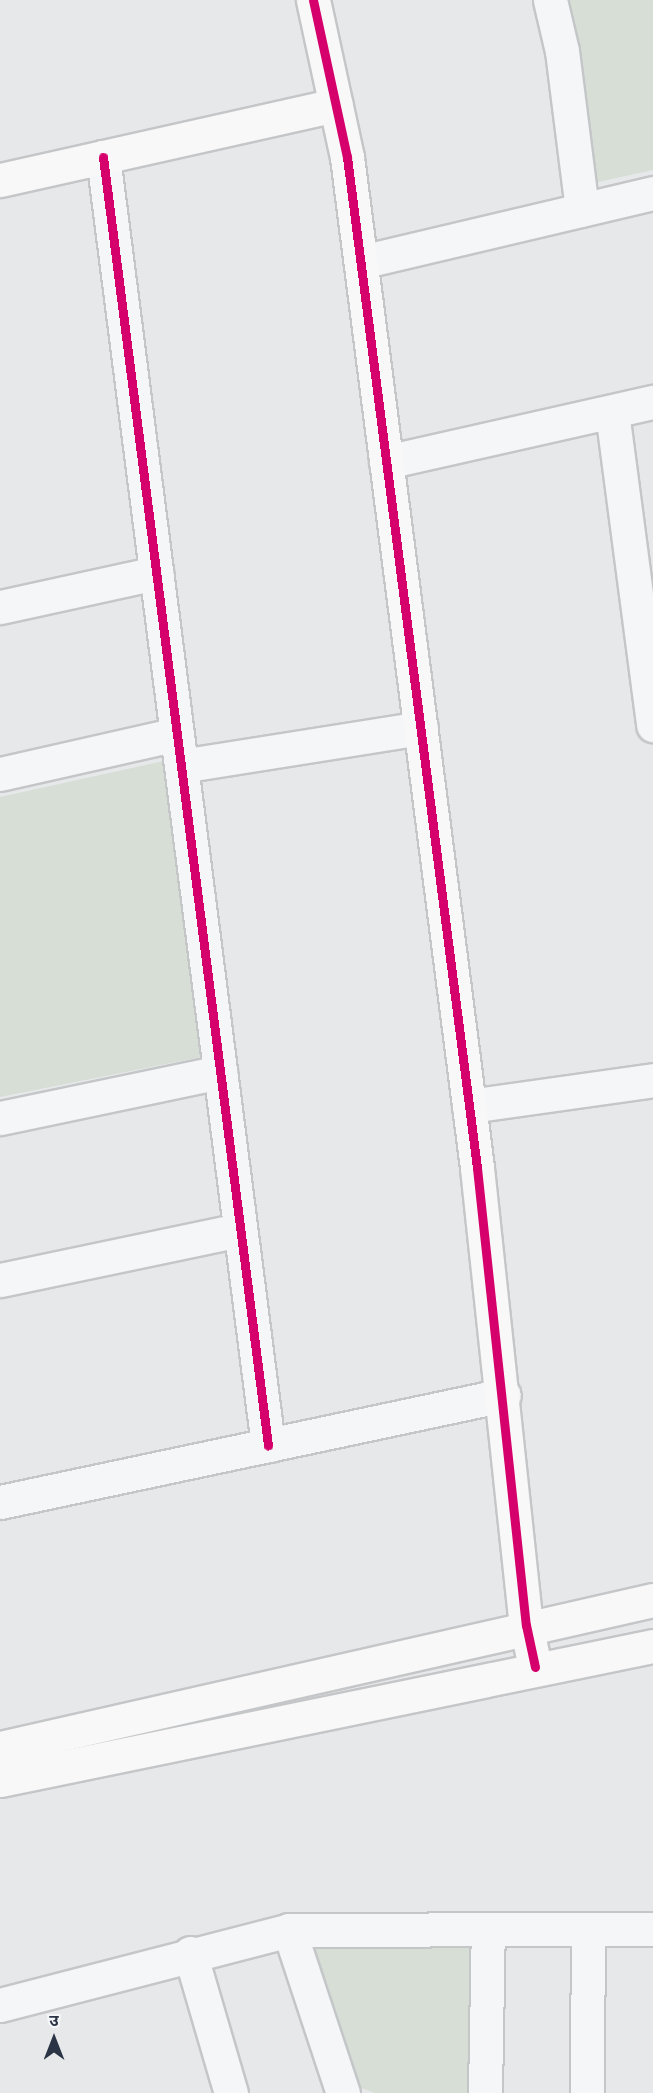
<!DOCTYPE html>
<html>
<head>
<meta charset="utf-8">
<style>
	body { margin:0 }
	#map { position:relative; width:653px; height:2093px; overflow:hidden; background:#e6e8ea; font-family:"DM Sans","Noto Sans Devanagari",sans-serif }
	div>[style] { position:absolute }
	.green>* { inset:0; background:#d6ded6 }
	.roads { filter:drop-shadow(2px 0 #c4c6c8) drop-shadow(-2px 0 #c4c6c8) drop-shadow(0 2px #c4c6c8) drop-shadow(0 -2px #c4c6c8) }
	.street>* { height:33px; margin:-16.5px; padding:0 16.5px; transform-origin:16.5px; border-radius:16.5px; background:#f5f6f7 }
	.secondary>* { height:33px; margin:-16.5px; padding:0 16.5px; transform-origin:16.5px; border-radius:16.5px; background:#f8f8f8 }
	.cycleway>* { height:9px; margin:-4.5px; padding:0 4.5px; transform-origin:4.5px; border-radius:4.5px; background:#d6006c }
	span { translate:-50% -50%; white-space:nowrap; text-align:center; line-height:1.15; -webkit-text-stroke:6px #f4f6f9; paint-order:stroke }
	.north { position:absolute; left:24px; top:2009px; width:60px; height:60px; -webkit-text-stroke:4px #f4f6f9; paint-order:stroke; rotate:0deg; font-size:16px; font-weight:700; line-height:24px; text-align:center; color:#2b3445 }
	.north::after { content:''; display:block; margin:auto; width:21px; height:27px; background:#2b3445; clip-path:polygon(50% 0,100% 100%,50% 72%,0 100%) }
</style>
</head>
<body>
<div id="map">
	<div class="green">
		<div style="clip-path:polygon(568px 0,653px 0,653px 170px,598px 182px)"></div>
		<div style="clip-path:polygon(164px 761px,201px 1057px,0 1097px,0 797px)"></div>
		<div style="clip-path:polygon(308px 1942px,475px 1942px,475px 2093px,375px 2093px,354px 2085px)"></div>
	</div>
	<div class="roads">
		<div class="street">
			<div style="left:550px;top:0;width:52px;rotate:76.8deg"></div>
			<div style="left:562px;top:51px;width:160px;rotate:82.8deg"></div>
			<div style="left:103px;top:157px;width:1299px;rotate:82.7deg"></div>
			<div style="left:361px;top:262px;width:300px;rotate:-13.3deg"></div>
			<div style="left:612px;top:412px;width:316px;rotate:82.5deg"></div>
			<div style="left:386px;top:462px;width:274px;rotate:-12.7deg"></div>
			<div style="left:0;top:607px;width:160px;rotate:-12.3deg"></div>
			<div style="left:181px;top:766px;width:243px;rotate:-9deg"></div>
			<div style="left:0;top:774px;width:181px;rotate:-12.7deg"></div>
			<div style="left:469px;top:1106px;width:186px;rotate:-8deg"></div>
			<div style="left:0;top:1118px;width:225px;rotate:-11.8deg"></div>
			<div style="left:0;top:1280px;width:245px;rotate:-11.8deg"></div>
			<div style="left:0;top:1502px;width:515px;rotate:-11.99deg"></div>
			<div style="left:289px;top:1930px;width:172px;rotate:71.7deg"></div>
			<div style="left:190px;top:1953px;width:146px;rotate:73.7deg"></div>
			<div style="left:0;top:2005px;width:299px;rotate:-14.5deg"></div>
			<div style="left:289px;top:1930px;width:364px;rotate:-0.2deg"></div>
			<div style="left:485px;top:2093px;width:164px;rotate:-89deg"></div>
			<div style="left:587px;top:2093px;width:164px;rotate:-89.7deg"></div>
		</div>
		<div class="secondary">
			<div style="left:313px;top:0;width:161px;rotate:77.8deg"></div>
			<div style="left:347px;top:157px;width:1019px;rotate:82.67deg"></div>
			<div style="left:477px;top:1168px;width:460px;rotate:83.9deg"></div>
			<div style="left:526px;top:1625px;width:43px;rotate:77.9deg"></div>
			<div style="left:0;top:180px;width:344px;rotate:-12.6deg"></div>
			<div style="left:0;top:1748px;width:670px;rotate:-12.77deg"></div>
			<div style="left:0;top:1780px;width:667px;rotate:-11.6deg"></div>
		</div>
	</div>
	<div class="cycleway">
		<div style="left:313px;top:0;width:161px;rotate:77.8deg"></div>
		<div style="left:347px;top:157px;width:1019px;rotate:82.67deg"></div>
		<div style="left:477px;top:1168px;width:460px;rotate:83.9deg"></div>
		<div style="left:526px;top:1625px;width:43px;rotate:77.9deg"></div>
		<div style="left:103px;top:157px;width:1299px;rotate:82.7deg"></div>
	</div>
	<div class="north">उ</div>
</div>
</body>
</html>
